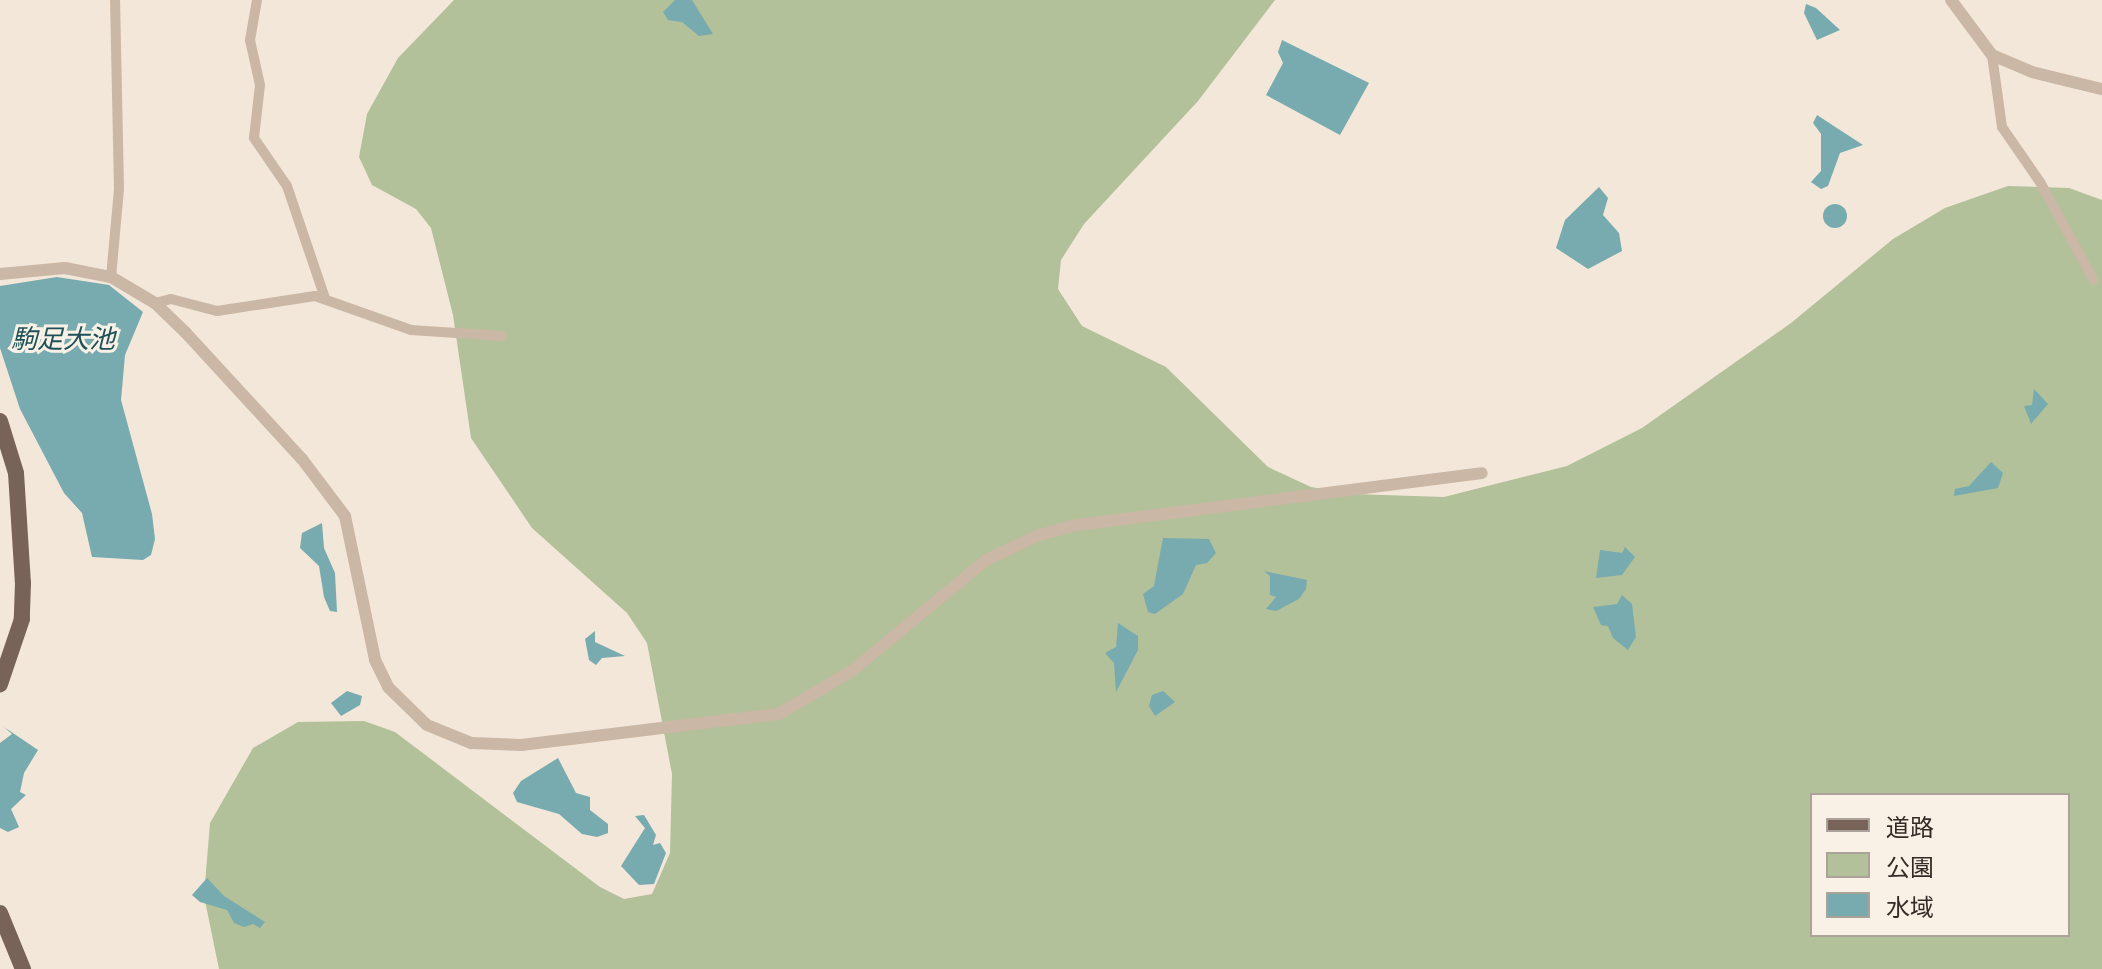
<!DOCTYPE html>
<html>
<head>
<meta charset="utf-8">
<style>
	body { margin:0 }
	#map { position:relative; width:2102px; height:969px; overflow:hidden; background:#f2e7d9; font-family:"Fira Sans Condensed","Noto Sans JP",sans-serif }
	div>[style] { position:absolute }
	.green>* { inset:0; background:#b2c199 }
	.water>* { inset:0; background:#77abaf }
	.round { border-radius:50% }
	.minor>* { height:10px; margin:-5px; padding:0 5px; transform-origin:5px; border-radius:5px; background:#cab7a5 }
	.tertiary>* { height:12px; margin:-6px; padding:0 6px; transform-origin:6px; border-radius:6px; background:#cab7a5 }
	.primary>* { height:16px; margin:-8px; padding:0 8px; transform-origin:8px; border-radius:8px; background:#776357 }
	span { translate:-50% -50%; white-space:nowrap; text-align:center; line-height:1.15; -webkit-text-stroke:6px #f9f1e5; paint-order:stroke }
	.water-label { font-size:26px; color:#1b5157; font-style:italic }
	.legend { position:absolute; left:1810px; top:793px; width:260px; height:144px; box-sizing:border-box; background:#f9f1e5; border:2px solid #aba299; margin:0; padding:10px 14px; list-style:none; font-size:24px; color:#352b26 }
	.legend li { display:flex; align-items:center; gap:16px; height:40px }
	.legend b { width:40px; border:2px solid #aba299 }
</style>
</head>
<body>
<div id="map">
	<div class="green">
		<div style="clip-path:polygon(evenodd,454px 0,1275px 0,1198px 101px,1084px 224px,1061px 260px,1058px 289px,1082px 326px,1166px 367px,1268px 467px,1311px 487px,1353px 494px,1444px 497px,1567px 466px,1642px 428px,1791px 323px,1893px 239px,1945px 208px,2008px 186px,2069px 188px,2102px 200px,2102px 969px,219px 969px,204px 896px,210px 823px,253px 748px,298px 722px,364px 721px,395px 732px,600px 887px,624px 899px,652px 894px,670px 853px,672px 774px,647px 643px,627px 613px,532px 528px,471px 438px,453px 315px,431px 228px,416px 209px,372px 185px,359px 157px,367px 114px,398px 58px,454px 0,1812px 795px,2068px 795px,2068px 935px,1812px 935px,1812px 795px)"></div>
	</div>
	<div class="water">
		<div style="clip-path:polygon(675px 0,692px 0,713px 34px,699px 36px,682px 22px,668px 20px,663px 12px)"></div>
		<div style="clip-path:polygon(1806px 4px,1816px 8px,1840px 30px,1817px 40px,1804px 13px)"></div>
		<div style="clip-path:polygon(1282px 40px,1369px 83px,1340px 135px,1266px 95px,1283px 63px,1278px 52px)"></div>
		<div style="clip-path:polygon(1817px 115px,1863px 145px,1840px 153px,1828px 186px,1821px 189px,1811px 182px,1821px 171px,1821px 134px,1813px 123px)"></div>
		<div style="clip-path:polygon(1599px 187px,1608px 198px,1603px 215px,1619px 233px,1622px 251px,1588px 269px,1556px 248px,1565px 220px)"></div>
		<div class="round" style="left:1823px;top:204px;width:24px;height:24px"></div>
		<div style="clip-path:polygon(57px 277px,109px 285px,143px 312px,125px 355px,121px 400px,152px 514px,155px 539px,151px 555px,143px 560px,92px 557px,82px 513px,64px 493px,20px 409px,0 348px,0 286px)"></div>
		<div style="clip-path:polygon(2034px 389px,2048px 404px,2031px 424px,2024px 406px,2032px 405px)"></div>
		<div style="clip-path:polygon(1991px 462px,2003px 473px,1998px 488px,1954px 496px,1955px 489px,1969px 486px)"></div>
		<div style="clip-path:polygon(322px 523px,324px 548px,335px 573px,337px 612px,330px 611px,324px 597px,319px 566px,300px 548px,302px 533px)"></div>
		<div style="clip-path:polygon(1163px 538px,1209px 539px,1216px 553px,1207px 563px,1196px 565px,1183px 594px,1155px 614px,1148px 612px,1143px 594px,1154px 586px)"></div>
		<div style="clip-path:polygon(1625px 547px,1635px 557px,1622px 575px,1596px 578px,1600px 550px,1622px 553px)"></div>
		<div style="clip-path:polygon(1264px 571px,1307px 580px,1306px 589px,1299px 599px,1276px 611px,1266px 609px,1276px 597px,1270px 595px,1270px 576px)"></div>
		<div style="clip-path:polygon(1622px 595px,1632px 604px,1636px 637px,1628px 650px,1613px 638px,1608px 626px,1601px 625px,1593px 607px,1617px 604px)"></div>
		<div style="clip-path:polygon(1118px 623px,1138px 636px,1138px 650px,1116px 692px,1114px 663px,1105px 653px,1116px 647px)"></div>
		<div style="clip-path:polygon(595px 631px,595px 642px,625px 656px,602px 658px,596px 665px,589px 660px,585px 639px)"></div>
		<div style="clip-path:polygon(347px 691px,362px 696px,360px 705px,341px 716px,331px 703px)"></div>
		<div style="clip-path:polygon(1163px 691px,1175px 702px,1155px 716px,1149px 706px,1152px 695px)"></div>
		<div style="clip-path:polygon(4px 727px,38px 750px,24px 773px,20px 792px,26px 795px,11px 809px,19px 827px,8px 832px,0 828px,0 743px,12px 734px)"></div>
		<div style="clip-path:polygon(558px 758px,576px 793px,590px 797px,590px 810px,608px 824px,608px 833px,597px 837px,582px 834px,559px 814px,517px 802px,513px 793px,521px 781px)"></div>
		<div style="clip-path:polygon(644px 815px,656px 835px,653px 845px,660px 843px,666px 853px,654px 884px,639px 885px,621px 866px,645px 828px,635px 816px)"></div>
		<div style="clip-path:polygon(207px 878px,224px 896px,265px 922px,260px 928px,253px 924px,244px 927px,234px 923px,227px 910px,200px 902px,192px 895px)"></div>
	</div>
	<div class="minor">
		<div style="left:257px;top:0;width:41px;rotate:99.9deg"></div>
		<div style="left:250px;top:40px;width:46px;rotate:77.5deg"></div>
		<div style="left:260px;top:85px;width:53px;rotate:96.5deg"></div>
		<div style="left:254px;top:138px;width:58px;rotate:55.5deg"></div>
		<div style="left:287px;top:186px;width:118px;rotate:71.3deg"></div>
		<div style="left:1992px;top:55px;width:73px;rotate:82.1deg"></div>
		<div style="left:2002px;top:127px;width:67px;rotate:55.4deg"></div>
		<div style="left:2040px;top:182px;width:111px;rotate:61.3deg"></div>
		<div style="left:111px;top:277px;width:88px;rotate:-84.8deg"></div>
		<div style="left:119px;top:189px;width:189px;rotate:-91.2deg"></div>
		<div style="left:155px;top:303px;width:16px;rotate:-14deg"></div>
		<div style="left:171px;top:299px;width:48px;rotate:14.6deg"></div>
		<div style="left:217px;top:311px;width:99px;rotate:-8.7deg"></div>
		<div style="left:315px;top:296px;width:102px;rotate:19.5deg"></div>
		<div style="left:411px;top:330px;width:91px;rotate:3.8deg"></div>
	</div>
	<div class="tertiary">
		<div style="left:1951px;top:0;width:69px;rotate:53.3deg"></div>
		<div style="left:1992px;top:55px;width:43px;rotate:23deg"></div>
		<div style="left:2032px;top:72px;width:72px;rotate:13.7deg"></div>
		<div style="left:0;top:274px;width:65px;rotate:-5.3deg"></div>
		<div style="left:65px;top:268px;width:47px;rotate:11.1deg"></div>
		<div style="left:111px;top:277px;width:51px;rotate:30.6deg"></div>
		<div style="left:155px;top:303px;width:43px;rotate:44.1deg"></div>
		<div style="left:186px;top:333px;width:171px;rotate:47.4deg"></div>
		<div style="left:302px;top:459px;width:71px;rotate:53deg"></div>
		<div style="left:345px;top:516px;width:147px;rotate:78.2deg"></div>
		<div style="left:375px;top:660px;width:30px;rotate:64deg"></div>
		<div style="left:388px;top:687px;width:54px;rotate:44.3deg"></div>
		<div style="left:427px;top:725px;width:48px;rotate:22.2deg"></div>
		<div style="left:471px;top:743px;width:50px;rotate:2.3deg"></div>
		<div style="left:521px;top:745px;width:260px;rotate:-6.9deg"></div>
		<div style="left:779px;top:714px;width:86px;rotate:-30.7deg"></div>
		<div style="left:853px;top:670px;width:173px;rotate:-39.6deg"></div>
		<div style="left:986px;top:560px;width:59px;rotate:-25.3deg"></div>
		<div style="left:1039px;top:535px;width:39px;rotate:-15deg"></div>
		<div style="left:1077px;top:525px;width:408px;rotate:-7.3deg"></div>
	</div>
	<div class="primary">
		<div style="left:0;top:421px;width:54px;rotate:72.9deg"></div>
		<div style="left:16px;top:473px;width:110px;rotate:86.4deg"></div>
		<div style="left:23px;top:583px;width:36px;rotate:92deg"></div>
		<div style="left:22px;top:619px;width:69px;rotate:108.7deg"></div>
		<div style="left:0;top:913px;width:61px;rotate:67.7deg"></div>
	</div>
	<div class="water-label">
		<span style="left:63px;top:340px">駒足大池</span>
	</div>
	<ul class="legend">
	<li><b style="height:10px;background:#776357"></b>道路</li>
	<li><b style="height:22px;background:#b2c199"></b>公園</li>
	<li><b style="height:22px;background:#77abaf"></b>水域</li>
	</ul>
</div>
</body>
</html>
